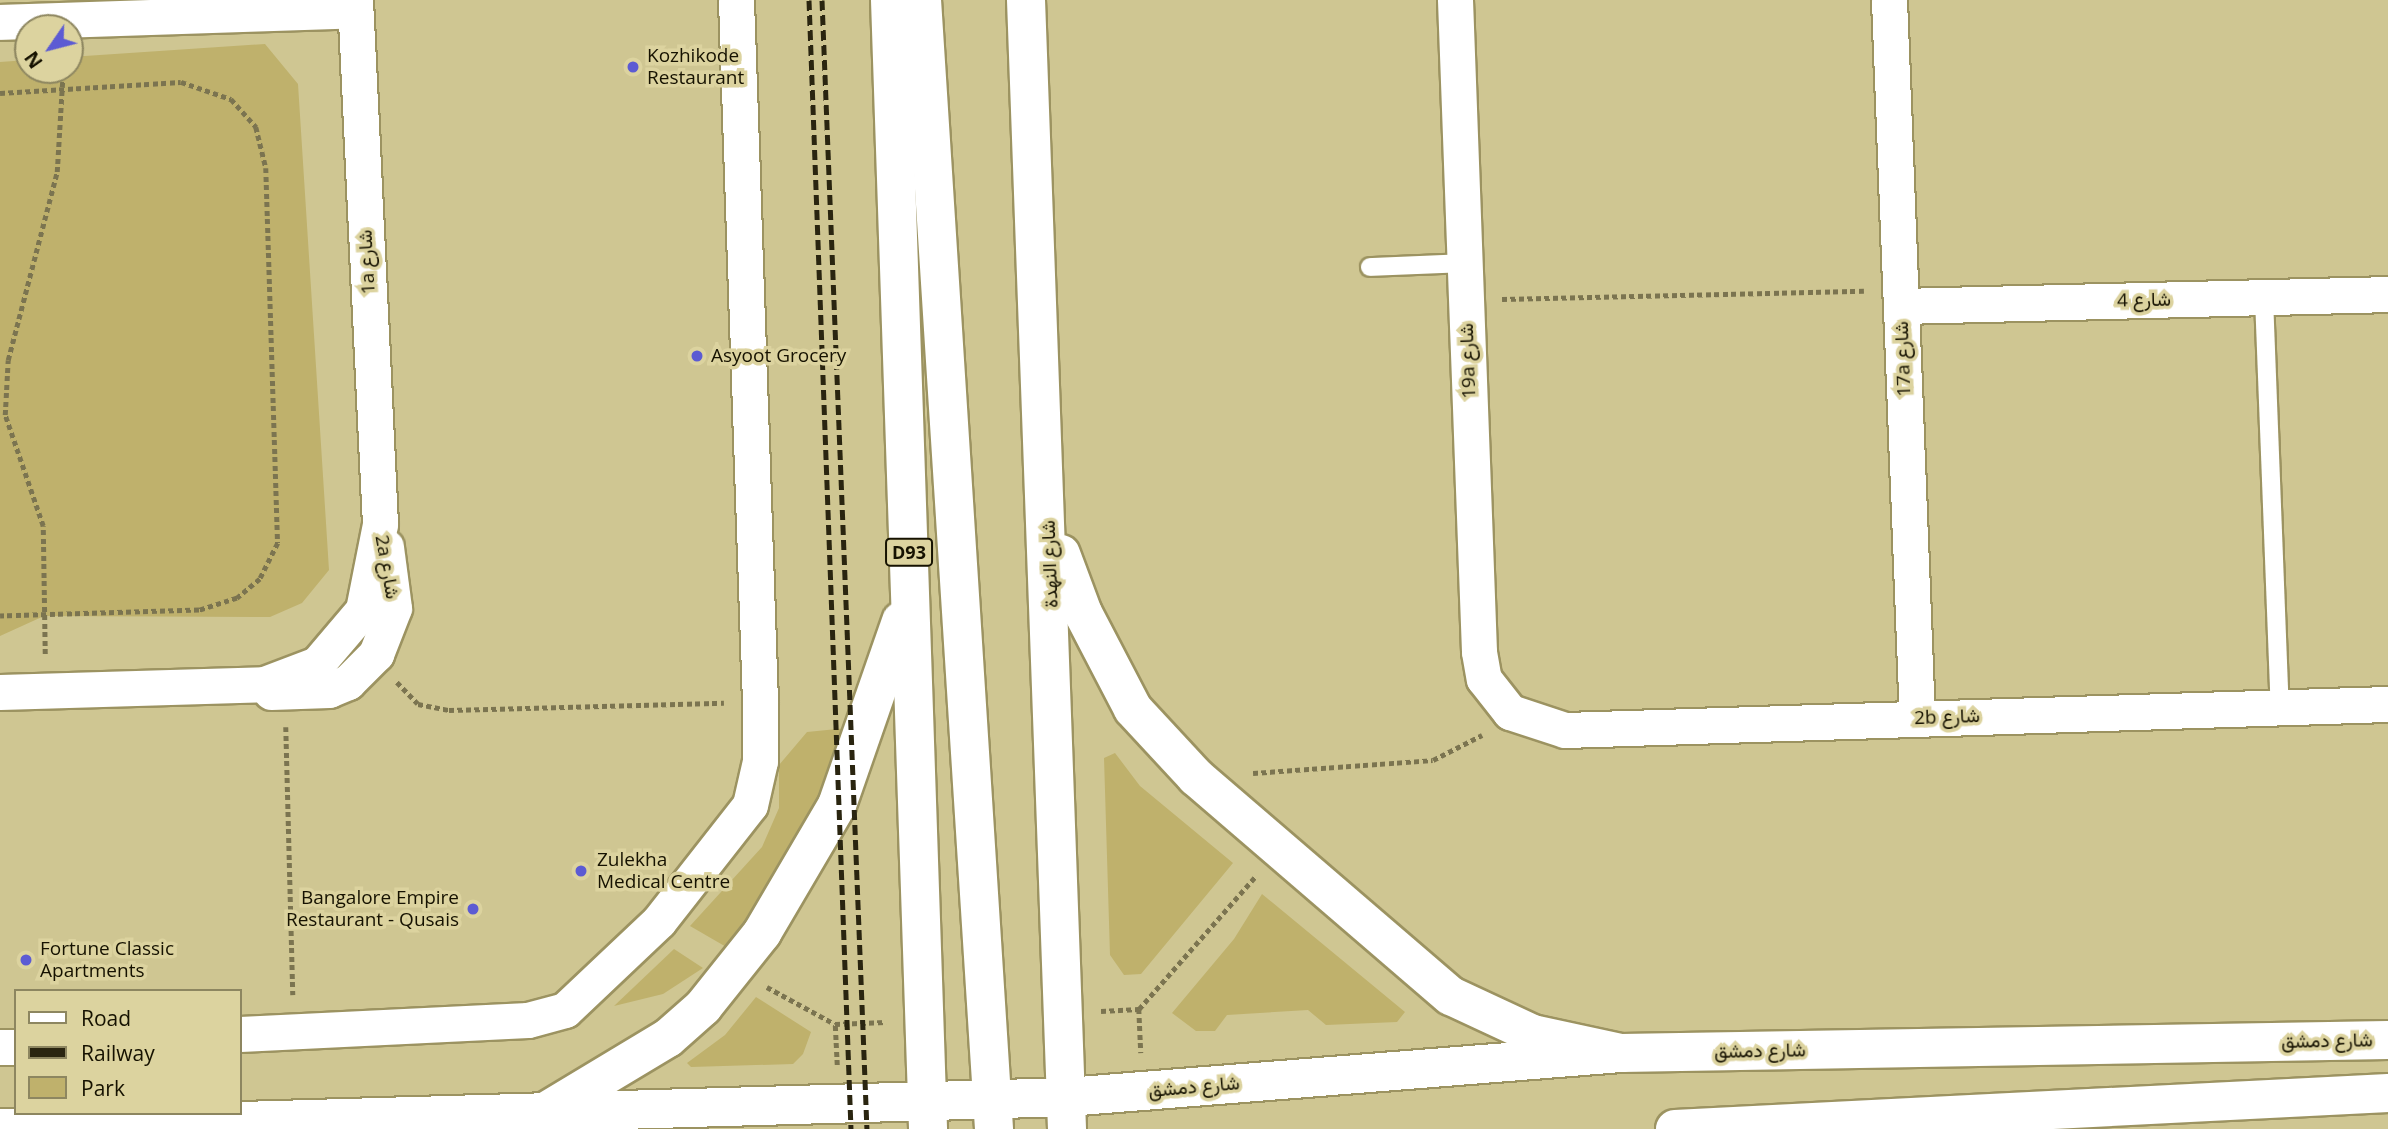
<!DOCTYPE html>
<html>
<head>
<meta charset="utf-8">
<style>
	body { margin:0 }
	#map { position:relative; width:2388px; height:1129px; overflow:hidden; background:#cfc692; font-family:"Open Sans",Vazirmatn,sans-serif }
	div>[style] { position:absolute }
	.green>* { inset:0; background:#bfb16c }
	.path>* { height:4.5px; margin-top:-2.25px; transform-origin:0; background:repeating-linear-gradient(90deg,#7b7450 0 5px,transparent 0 8.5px) }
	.roads { filter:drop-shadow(2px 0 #9c9361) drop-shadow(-2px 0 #9c9361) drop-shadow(0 2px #9c9361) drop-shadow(0 -2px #9c9361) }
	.lane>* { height:18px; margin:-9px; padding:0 9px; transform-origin:9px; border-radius:9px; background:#fff }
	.street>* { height:35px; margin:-17.5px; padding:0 17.5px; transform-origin:17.5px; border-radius:17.5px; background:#fff }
	.secondary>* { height:38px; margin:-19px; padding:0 19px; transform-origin:19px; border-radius:19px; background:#fff }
	.primary>* { height:38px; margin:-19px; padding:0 19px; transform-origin:19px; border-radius:19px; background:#fff }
	.rail>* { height:5px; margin-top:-2.5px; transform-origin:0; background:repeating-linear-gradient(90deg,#2a2510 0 10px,transparent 0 15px) }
	.dots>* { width:19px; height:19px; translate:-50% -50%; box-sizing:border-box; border:4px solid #dcd39f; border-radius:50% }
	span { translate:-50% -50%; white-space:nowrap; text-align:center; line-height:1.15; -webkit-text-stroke:7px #dcd39f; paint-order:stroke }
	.shield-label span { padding:2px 5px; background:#dcd39f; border:2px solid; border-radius:5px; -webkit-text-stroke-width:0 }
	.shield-label { font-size:18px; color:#161201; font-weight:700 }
	.poi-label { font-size:19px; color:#161201 }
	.left { translate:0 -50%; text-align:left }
	.right { translate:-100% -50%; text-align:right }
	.street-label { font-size:19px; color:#161201 }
	.legend { position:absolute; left:14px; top:989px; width:228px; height:126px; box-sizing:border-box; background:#dcd39f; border:2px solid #8d8660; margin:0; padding:9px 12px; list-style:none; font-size:21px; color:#161201 }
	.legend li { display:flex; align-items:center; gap:14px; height:35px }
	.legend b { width:35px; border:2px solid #8d8660 }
	.north { position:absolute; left:14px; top:14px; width:70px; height:70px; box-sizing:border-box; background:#dcd39f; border:2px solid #8d8660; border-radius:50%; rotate:235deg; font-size:19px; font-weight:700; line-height:28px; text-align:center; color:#161201 }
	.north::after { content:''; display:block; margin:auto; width:24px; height:32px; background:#5c5bd3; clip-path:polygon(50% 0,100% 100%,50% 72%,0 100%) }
</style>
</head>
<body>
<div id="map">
	<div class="green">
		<div style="clip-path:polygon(265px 44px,298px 84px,329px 570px,302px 603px,270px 617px,44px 616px,0 636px,0 62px,28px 60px,28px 70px,70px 70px,70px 57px)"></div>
		<div style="clip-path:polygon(857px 727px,771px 890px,728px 948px,690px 926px,762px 847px,779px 808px,779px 765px,807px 732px)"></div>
		<div style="clip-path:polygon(1115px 753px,1140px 786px,1233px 863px,1141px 974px,1124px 975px,1110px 955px,1104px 758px)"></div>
		<div style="clip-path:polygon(1262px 894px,1405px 1012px,1397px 1022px,1326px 1025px,1308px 1010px,1227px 1015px,1215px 1031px,1196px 1031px,1172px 1013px,1234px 939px)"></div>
		<div style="clip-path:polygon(674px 949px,703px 968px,663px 994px,614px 1006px)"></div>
		<div style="clip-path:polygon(756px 997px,811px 1032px,803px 1054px,793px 1064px,691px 1067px,687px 1063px,725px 1035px)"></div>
	</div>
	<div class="path">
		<div style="left:0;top:93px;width:181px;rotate:-3.5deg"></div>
		<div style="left:181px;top:82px;width:53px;rotate:18.8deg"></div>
		<div style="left:231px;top:99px;width:38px;rotate:48deg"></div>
		<div style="left:256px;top:127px;width:42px;rotate:76.3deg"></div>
		<div style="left:266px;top:168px;width:375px;rotate:88.2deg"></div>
		<div style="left:278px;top:543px;width:40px;rotate:116.6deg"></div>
		<div style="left:260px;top:579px;width:30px;rotate:140deg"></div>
		<div style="left:237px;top:598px;width:40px;rotate:162deg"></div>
		<div style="left:199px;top:610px;width:199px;rotate:178.3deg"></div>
		<div style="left:1502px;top:299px;width:362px;rotate:-1.3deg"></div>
		<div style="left:45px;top:654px;width:128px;rotate:-90.9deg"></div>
		<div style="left:43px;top:526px;width:117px;rotate:-108.9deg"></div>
		<div style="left:5px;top:415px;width:55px;rotate:-86.9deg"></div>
		<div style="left:8px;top:360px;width:194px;rotate:-75.4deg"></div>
		<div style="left:57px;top:172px;width:102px;rotate:-86.6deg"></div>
		<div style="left:397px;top:682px;width:30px;rotate:46deg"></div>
		<div style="left:418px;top:704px;width:32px;rotate:11deg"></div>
		<div style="left:449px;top:710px;width:275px;rotate:-1.5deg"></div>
		<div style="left:286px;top:727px;width:268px;rotate:88.5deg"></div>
		<div style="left:1253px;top:773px;width:180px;rotate:-4.1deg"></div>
		<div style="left:1433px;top:760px;width:55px;rotate:-27deg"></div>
		<div style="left:767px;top:987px;width:77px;rotate:28.6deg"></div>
		<div style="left:1139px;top:1009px;width:176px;rotate:-48.7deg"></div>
		<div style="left:1101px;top:1011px;width:38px;rotate:-3deg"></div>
		<div style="left:1139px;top:1009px;width:44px;rotate:87.4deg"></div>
		<div style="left:837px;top:1065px;width:41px;rotate:-92.8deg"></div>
		<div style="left:835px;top:1024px;width:51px;rotate:-2.2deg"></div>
	</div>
	<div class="roads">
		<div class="lane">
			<div style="left:1370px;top:267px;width:94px;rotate:-2.4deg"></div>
			<div style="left:2264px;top:298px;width:409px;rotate:87.8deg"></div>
		</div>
		<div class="street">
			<div style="left:1455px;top:0;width:652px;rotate:87.89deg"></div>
			<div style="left:1479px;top:652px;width:27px;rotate:80deg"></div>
			<div style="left:1484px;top:679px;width:42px;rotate:51.8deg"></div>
			<div style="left:1510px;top:712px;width:58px;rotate:18.1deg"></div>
			<div style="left:1565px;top:730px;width:823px;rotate:-1.81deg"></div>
			<div style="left:1889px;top:0;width:719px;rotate:87.77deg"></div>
			<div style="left:0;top:22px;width:355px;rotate:-1.9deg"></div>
			<div style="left:1901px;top:306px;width:487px;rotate:-1.4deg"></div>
			<div style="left:0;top:692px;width:264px;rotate:-1.7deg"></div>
			<div style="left:264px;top:684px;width:57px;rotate:-20.7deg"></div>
			<div style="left:317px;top:664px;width:71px;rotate:-49.6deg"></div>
			<div style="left:363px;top:610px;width:88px;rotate:-78.8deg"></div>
			<div style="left:380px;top:524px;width:525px;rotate:-92.73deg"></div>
			<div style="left:271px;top:692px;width:58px;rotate:-2deg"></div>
			<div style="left:329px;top:690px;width:21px;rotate:-23deg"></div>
			<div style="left:348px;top:682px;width:40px;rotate:-45deg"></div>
			<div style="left:376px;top:654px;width:49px;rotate:-68.6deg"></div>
			<div style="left:394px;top:608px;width:62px;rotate:-97.5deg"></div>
			<div style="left:240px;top:1034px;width:288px;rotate:-2.8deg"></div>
			<div style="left:528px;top:1020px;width:38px;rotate:-15deg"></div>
			<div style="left:565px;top:1010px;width:129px;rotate:-43.4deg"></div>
			<div style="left:659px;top:921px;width:147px;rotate:-51.9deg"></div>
			<div style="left:750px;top:805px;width:45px;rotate:-77.2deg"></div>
			<div style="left:760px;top:761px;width:59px;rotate:-90deg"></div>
			<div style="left:760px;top:702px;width:702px;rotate:-91.96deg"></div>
			<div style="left:0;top:1047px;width:16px"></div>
		</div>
		<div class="secondary">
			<div style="left:1067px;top:1097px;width:556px;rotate:-4.54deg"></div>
			<div style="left:1621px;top:1053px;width:767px;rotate:-0.97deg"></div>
		</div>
		<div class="primary">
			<div style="left:890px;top:0;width:1130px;rotate:88.07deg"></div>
			<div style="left:922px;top:0;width:1131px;rotate:86.35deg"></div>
			<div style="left:1026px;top:0;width:1130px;rotate:87.92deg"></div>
			<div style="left:1061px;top:554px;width:63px;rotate:69.6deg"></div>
			<div style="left:1083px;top:613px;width:108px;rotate:62.5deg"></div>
			<div style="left:1133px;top:709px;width:93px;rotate:47.2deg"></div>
			<div style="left:1196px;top:777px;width:336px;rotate:40.7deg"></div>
			<div style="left:1451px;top:996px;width:90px;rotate:24.9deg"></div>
			<div style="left:1533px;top:1034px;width:90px;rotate:12.2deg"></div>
			<div style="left:548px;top:1110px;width:140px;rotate:-31deg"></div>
			<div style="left:668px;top:1038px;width:47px;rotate:-41.5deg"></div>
			<div style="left:703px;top:1007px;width:95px;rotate:-51.4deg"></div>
			<div style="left:762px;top:933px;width:148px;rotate:-59.6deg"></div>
			<div style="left:837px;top:805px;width:195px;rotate:-70.8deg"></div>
			<div style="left:0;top:1128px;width:1067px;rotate:-1.66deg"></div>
			<div style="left:1675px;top:1129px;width:714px;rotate:-2.89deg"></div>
		</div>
	</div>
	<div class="rail">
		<div style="left:809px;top:0;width:1130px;rotate:87.87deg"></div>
		<div style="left:822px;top:0;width:1130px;rotate:87.72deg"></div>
	</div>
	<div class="dots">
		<div style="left:633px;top:67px;background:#5c5bd3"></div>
		<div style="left:697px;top:356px;background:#5c5bd3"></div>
		<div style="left:581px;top:871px;background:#5c5bd3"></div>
		<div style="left:473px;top:909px;background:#5c5bd3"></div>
		<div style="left:26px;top:960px;background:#5c5bd3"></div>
	</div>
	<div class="shield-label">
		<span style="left:909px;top:552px">D93</span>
	</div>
	<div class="poi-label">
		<span class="left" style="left:647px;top:67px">Kozhikode<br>Restaurant</span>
		<span class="left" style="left:711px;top:356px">Asyoot Grocery</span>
		<span class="left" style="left:597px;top:871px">Zulekha<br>Medical Centre</span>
		<span class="right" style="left:459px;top:909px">Bangalore Empire<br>Restaurant - Qusais</span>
		<span class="left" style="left:40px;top:960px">Fortune Classic<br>Apartments</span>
	</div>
	<div class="street-label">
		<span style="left:367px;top:262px;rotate:-93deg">1a شارع</span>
		<span style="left:2144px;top:300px;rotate:-1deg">شارع 4</span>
		<span style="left:1903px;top:359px;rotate:-92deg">17a شارع</span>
		<span style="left:1468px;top:361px;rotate:-92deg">19a شارع</span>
		<span style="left:1050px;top:564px;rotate:-92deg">شارع النهدة</span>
		<span style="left:387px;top:567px;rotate:80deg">2a شارع</span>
		<span style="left:1947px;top:717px;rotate:-2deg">2b شارع</span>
		<span style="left:2327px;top:1041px;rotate:-1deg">شارع دمشق</span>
		<span style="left:1760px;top:1051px;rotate:-1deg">شارع دمشق</span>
		<span style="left:1194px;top:1087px;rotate:-5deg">شارع دمشق</span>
	</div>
	<ul class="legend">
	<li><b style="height:9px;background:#fff"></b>Road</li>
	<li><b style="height:9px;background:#2a2510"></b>Railway</li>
	<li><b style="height:19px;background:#bfb16c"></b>Park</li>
	</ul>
	<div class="north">N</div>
</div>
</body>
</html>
